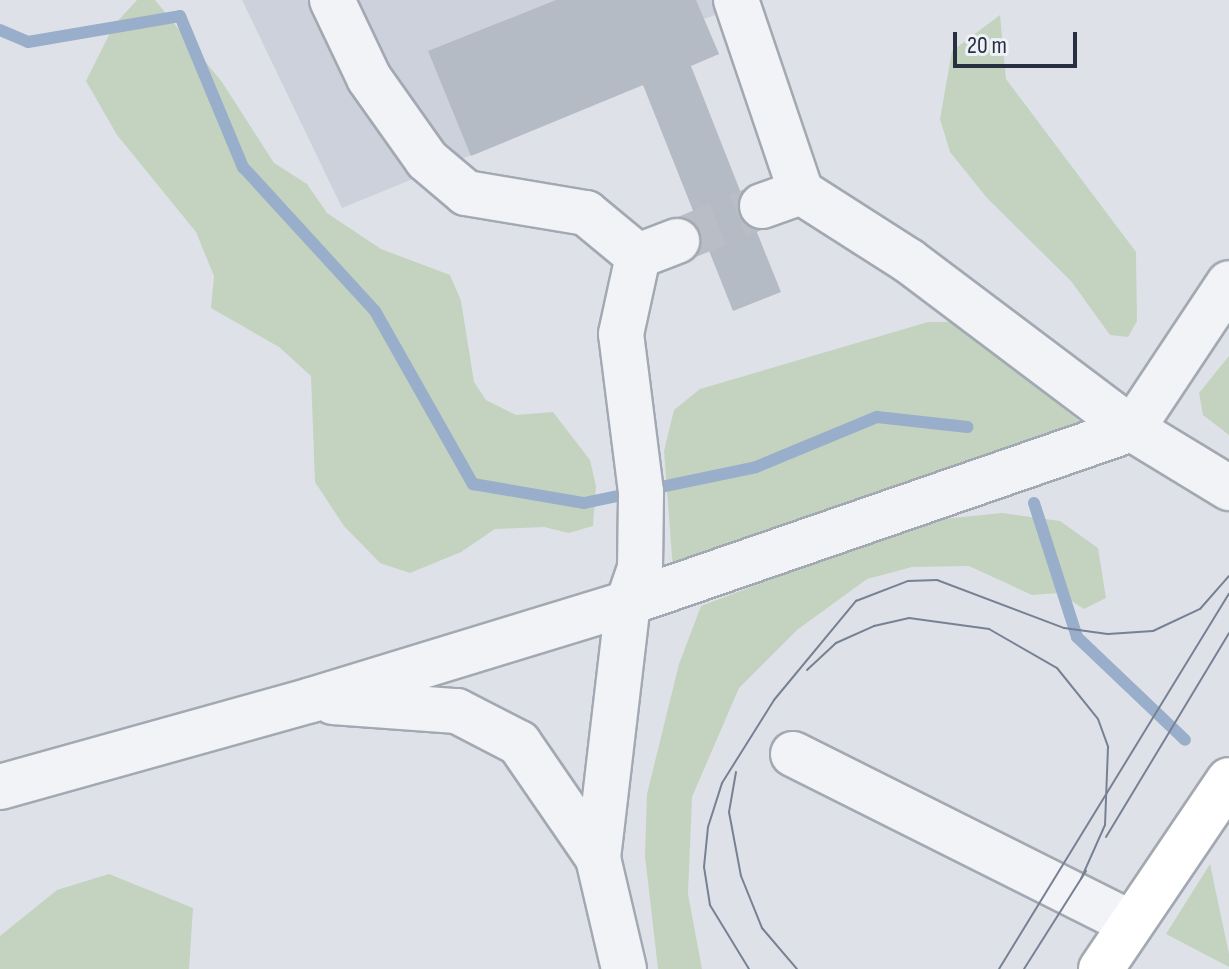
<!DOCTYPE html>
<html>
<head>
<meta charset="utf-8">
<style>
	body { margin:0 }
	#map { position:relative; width:1229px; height:969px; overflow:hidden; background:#dee2e8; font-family:"Sofia Sans Condensed",sans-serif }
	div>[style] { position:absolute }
	.built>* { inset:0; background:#ccd1db }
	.green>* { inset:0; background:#c3d3bf }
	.stream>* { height:12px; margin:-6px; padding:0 6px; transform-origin:6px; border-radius:6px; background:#98aeca }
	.building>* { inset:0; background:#b5bbc5 }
	.minor-tunnel>* { height:44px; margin-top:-22px; transform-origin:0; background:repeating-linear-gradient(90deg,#b9bec6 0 44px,transparent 0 66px) }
	.roads { filter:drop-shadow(2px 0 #a3a9b2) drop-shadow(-2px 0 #a3a9b2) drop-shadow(0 2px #a3a9b2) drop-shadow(0 -2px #a3a9b2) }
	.minor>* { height:44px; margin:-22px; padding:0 22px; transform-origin:22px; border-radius:22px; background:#f1f3f7 }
	.major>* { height:44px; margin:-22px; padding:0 22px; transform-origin:22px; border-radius:22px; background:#fff }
	.tram>* { height:2px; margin:-1px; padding:0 1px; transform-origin:1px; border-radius:1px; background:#778193 }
	span { translate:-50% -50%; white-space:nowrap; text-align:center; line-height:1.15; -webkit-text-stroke:6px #eef1f6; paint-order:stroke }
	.scale { position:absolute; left:953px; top:32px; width:124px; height:36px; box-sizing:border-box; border:4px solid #272f40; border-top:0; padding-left:10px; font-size:24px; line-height:28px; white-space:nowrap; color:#272f40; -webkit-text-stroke:6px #eef1f6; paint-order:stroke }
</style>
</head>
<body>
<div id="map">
	<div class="built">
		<div style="clip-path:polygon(242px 0,757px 0,704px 19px,719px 54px,342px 208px)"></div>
	</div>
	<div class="green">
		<div style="clip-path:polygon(137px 0,155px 0,222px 82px,274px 163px,307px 184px,327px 213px,381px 249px,450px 275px,461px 301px,474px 382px,486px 400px,516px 415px,553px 412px,590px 460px,596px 486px,593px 526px,569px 533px,544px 527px,495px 529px,461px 552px,410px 573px,380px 563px,344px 526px,315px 482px,311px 376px,279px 347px,211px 308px,214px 276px,196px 232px,117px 135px,86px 81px,114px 25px)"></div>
		<div style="clip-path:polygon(1000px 15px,1006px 79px,1136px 252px,1137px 321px,1128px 337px,1110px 335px,1071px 281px,987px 198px,950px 152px,940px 119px,952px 51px)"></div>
		<div style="clip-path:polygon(928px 322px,952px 322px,967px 330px,1090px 430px,673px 570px,664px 451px,674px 410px,700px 389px)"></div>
		<div style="clip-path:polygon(1229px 356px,1229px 435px,1203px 415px,1199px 393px)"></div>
		<div style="clip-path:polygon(1002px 513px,1060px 521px,1098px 548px,1106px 598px,1084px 609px,1059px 593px,1032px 595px,969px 566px,912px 567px,867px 579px,797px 630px,739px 688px,692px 797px,688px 894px,702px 969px,658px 969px,645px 856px,647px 794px,679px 664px,701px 606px,924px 521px)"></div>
		<div style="clip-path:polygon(1210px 864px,1229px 954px,1229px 967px,1166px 934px)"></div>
		<div style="clip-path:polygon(109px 874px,193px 908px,189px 969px,0 969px,0 936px,57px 890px)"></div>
	</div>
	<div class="stream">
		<div style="left:0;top:30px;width:30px;rotate:23deg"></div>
		<div style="left:28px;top:42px;width:154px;rotate:-9.7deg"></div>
		<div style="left:180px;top:16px;width:164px;rotate:67.4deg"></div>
		<div style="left:243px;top:167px;width:195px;rotate:47.5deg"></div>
		<div style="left:375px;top:311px;width:199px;rotate:60.5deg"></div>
		<div style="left:473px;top:484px;width:113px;rotate:9.7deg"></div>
		<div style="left:584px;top:503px;width:176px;rotate:-11.8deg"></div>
		<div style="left:756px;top:467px;width:131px;rotate:-22.5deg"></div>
		<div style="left:877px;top:417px;width:91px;rotate:6.3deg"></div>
		<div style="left:1034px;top:503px;width:141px;rotate:72.2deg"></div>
		<div style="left:1077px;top:637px;width:149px;rotate:43.6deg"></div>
	</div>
	<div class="building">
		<div style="clip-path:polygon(556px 0,696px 0,719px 54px,691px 66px,741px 193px,739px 215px,756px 230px,781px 292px,733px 311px,643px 85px,471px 156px,428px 51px)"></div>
	</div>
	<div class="minor-tunnel">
		<div style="left:677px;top:241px;width:92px;rotate:-22.4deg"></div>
	</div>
	<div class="roads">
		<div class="minor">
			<div style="left:332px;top:0;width:86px;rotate:64.6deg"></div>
			<div style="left:369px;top:78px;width:100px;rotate:54.7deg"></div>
			<div style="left:427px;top:160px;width:51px;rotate:40.2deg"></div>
			<div style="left:466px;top:193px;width:122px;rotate:9.5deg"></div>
			<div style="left:586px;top:213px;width:67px;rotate:39.6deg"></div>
			<div style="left:736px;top:0;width:203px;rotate:71.3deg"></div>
			<div style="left:762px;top:206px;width:41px;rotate:-19.7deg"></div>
			<div style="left:801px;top:192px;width:128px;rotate:32.6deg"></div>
			<div style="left:909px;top:261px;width:279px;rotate:37deg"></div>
			<div style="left:1132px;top:429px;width:114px;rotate:31.3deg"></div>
			<div style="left:333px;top:702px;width:124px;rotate:4.2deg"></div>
			<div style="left:457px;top:711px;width:70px;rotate:27.3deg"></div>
			<div style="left:519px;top:743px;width:140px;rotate:55.5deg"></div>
			<div style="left:793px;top:754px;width:378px;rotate:26.6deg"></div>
			<div style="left:0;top:787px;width:323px;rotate:-15.6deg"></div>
			<div style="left:311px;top:700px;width:332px;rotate:-17deg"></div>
			<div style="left:628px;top:603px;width:533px;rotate:-19.05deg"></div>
			<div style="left:1132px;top:429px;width:175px;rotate:-56.4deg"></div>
			<div style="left:624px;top:969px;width:114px;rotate:-103.2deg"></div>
			<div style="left:598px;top:858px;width:257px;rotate:-83.3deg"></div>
			<div style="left:628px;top:603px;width:37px;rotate:-71deg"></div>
			<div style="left:640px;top:568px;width:76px;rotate:-89.2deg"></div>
			<div style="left:641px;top:492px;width:159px;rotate:-97.2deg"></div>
			<div style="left:621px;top:334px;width:80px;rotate:-77.7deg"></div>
			<div style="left:638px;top:256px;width:42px;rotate:-21deg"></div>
		</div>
		<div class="major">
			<div style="left:1101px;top:969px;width:228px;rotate:-55.9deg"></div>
		</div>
	</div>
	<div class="tram">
		<div style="left:807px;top:670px;width:40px;rotate:-43deg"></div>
		<div style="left:836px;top:643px;width:42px;rotate:-24.1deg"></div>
		<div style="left:874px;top:626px;width:36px;rotate:-13deg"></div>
		<div style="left:909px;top:618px;width:81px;rotate:7.8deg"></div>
		<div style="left:989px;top:629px;width:78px;rotate:29.8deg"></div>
		<div style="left:1057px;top:668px;width:65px;rotate:51.2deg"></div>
		<div style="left:1098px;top:719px;width:30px;rotate:70deg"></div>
		<div style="left:1108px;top:747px;width:78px;rotate:92.2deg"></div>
		<div style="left:1105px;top:825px;width:59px;rotate:114deg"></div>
		<div style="left:736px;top:772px;width:41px;rotate:99.9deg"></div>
		<div style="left:729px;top:812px;width:65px;rotate:79.4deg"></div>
		<div style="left:741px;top:876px;width:56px;rotate:68deg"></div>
		<div style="left:762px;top:928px;width:54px;rotate:49.5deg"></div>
		<div style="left:1106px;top:837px;width:238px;rotate:-58.9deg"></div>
		<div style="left:749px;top:969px;width:75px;rotate:-121.4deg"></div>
		<div style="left:710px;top:905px;width:38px;rotate:-99deg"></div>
		<div style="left:704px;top:867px;width:40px;rotate:-84.3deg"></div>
		<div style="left:708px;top:827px;width:46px;rotate:-72.3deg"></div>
		<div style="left:722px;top:783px;width:98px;rotate:-57.9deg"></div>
		<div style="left:774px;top:700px;width:129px;rotate:-50.4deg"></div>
		<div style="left:856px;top:601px;width:56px;rotate:-21deg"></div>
		<div style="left:908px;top:581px;width:29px;rotate:-2deg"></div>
		<div style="left:937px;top:580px;width:136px;rotate:20.7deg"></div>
		<div style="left:1064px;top:628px;width:44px;rotate:7.8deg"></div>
		<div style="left:1108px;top:634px;width:45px;rotate:-3.8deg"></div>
		<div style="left:1153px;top:631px;width:52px;rotate:-25.1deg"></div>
		<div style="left:1200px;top:609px;width:44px;rotate:-48.7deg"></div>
		<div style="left:999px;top:969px;width:440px;rotate:-58.5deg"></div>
		<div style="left:1024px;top:969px;width:116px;rotate:-57.7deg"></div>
	</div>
	<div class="scale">20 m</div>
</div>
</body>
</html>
